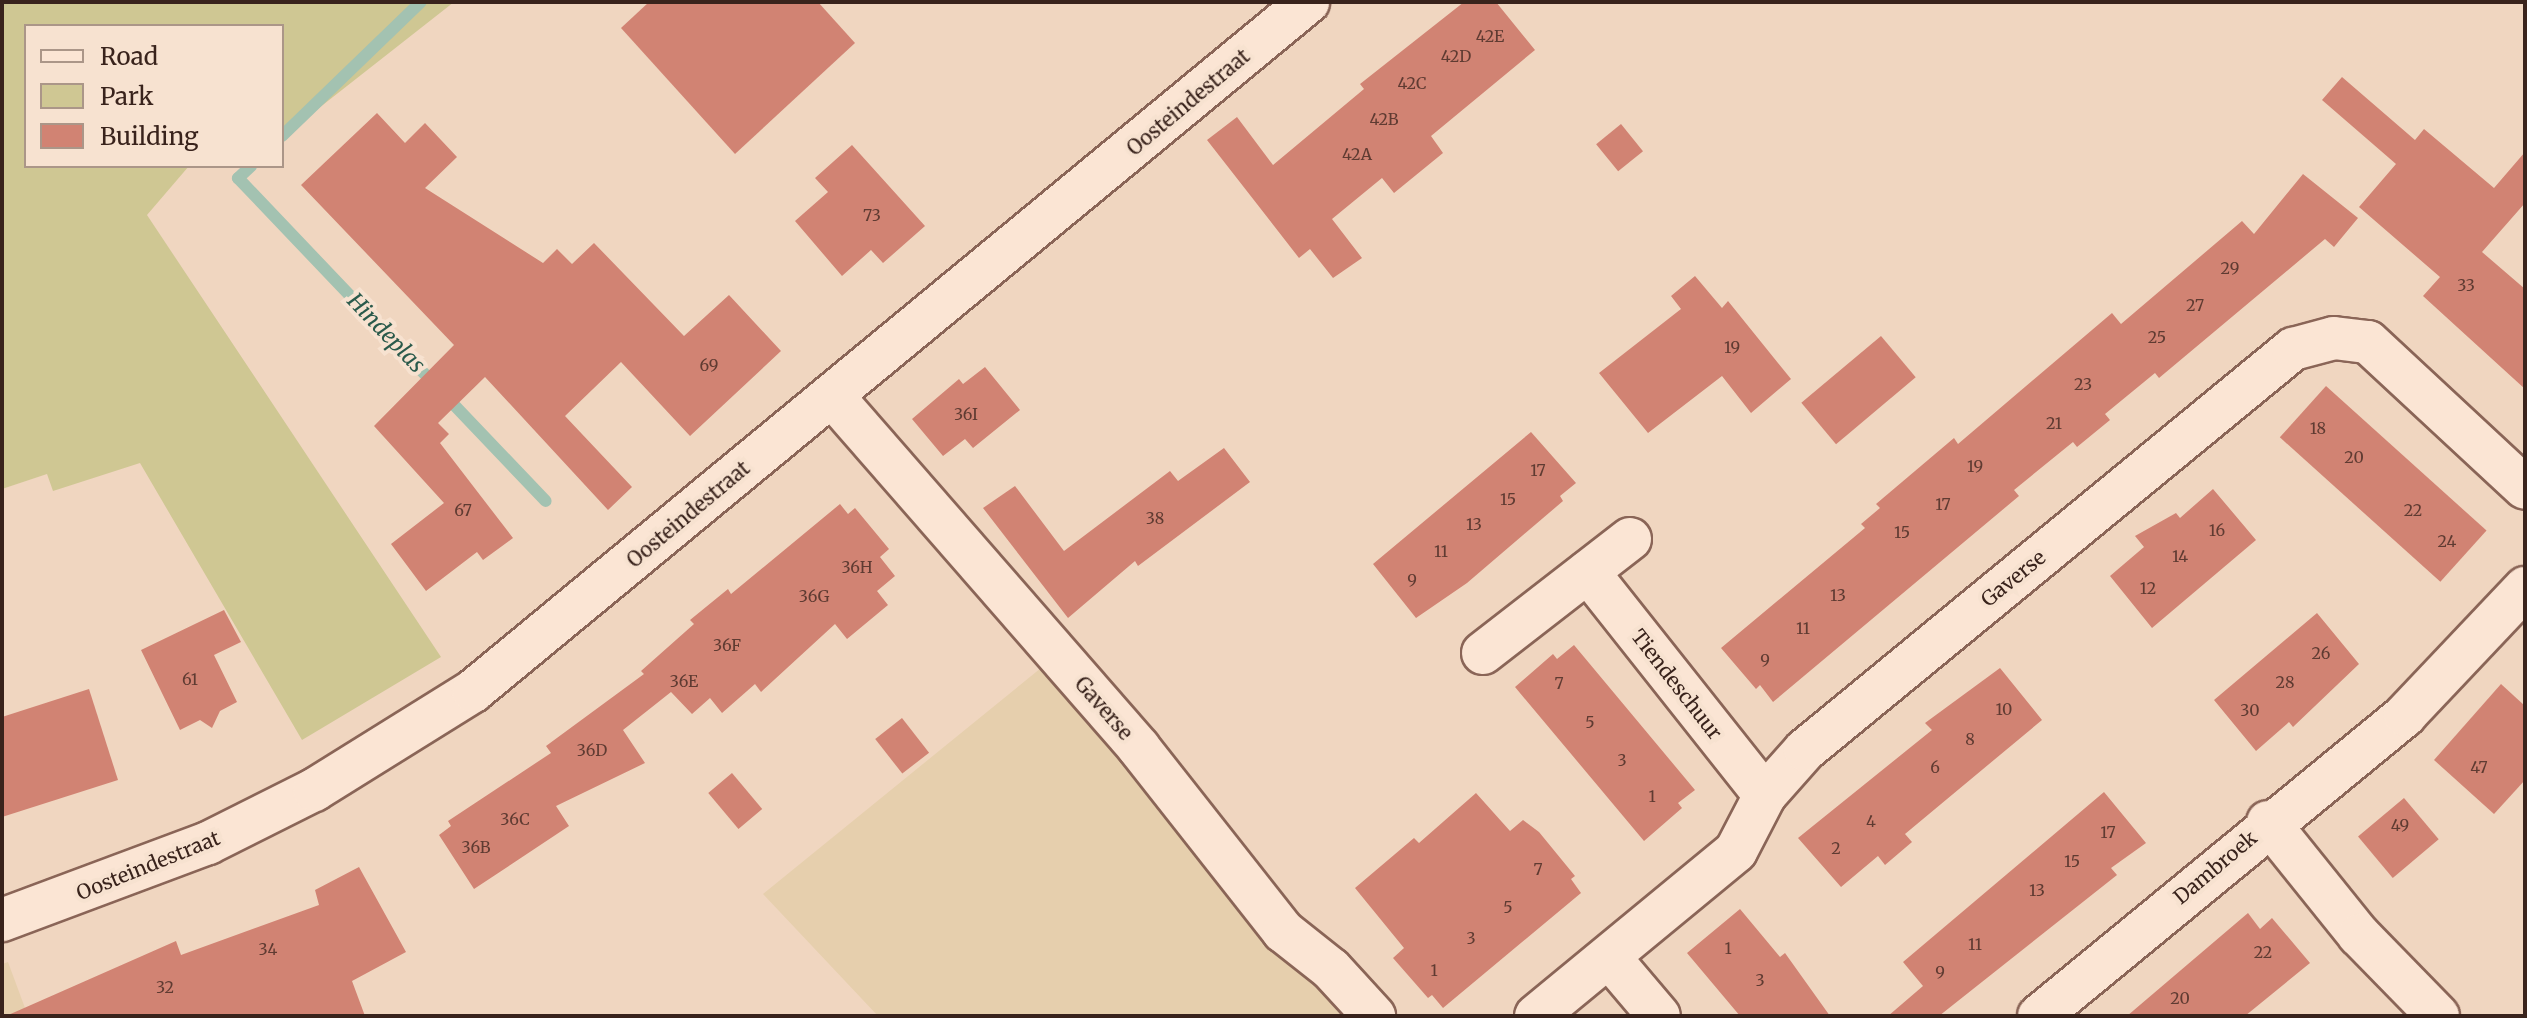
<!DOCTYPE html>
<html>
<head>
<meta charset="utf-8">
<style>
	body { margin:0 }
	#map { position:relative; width:2527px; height:1018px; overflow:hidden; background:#f0d6c0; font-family:Merriweather,serif }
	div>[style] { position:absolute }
	.farmland>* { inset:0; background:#e6cfad }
	.green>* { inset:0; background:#cfc793 }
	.stream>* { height:12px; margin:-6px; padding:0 6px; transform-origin:6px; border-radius:6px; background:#a3c2b1 }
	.building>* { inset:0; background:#d18373; transform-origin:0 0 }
	.roads { filter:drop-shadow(2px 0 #8a6557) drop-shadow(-2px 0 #8a6557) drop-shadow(0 2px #8a6557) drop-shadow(0 -2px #8a6557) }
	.minor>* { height:42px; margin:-21px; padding:0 21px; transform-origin:21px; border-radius:21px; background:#fbe5d4 }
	span { translate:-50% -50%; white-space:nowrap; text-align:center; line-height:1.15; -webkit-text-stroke:8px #f7e2d0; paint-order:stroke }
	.number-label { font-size:16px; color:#5f3b32 }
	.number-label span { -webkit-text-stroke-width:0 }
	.street-label { font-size:20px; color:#39231c }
	.water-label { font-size:22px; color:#2a5a4b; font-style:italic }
	.frame { position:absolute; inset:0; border:4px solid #39231c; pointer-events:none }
	.legend { position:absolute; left:24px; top:24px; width:260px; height:144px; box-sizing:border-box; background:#f7e2d0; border:2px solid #ab9688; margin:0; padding:10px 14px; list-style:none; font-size:24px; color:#39231c }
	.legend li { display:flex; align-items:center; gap:16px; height:40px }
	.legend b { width:40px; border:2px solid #ab9688 }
</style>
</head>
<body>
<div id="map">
	<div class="farmland">
		<div style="clip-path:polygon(1041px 668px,1188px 842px,1346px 1016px,878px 1016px,763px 894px)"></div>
		<div style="clip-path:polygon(8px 962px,28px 1016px,2px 1016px,2px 964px)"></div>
	</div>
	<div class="green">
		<div style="clip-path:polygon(2px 2px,454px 2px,282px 137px,282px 26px,26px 26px,26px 166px,189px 166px,147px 215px,441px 657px,302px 740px,140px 463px,53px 491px,47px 474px,2px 489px)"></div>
	</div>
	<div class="stream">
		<div style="left:282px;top:136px;width:193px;rotate:-44deg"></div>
		<div style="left:251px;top:166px;width:18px;rotate:137deg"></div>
		<div style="left:238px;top:178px;width:446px;rotate:46.4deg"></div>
	</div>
	<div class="building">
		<div style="clip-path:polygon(649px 2px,818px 2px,855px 43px,735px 154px,621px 28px)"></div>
		<div style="clip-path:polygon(1464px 2px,1496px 2px,1535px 50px,1431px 136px,1443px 153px,1394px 193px,1382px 178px,1332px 219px,1362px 258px,1333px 278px,1310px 249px,1299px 258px,1207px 140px,1237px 117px,1273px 165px,1364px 89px,1360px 84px)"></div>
		<div style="clip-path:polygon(2342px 77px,2415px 140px,2424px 129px,2494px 188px,2525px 152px,2525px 203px,2482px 252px,2525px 289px,2525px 389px,2423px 296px,2440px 277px,2359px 207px,2396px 164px,2322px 100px)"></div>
		<div style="clip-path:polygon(377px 113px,405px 143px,425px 123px,457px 157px,425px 188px,543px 263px,557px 249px,572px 264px,594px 243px,684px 336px,729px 295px,781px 351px,690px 436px,621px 362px,565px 416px,632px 487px,608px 510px,485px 377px,438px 423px,449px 434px,440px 443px,513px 538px,483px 560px,477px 552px,426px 591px,391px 544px,444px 503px,374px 426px,454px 345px,301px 185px)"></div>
		<div style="left:1621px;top:124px;width:35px;height:32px;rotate:51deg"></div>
		<div style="clip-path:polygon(852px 145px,925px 226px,883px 263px,871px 250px,842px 276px,795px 221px,828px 192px,815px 178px)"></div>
		<div style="clip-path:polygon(2303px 174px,2358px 218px,2334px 247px,2325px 239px,2159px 378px,2155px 373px,2105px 414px,2110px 420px,2077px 447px,2073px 442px,2014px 490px,2019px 496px,1773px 702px,1760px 685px,1756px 689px,1721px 648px,1865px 528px,1861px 524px,1880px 508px,1876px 504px,1954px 438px,1958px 444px,2112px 313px,2121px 324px,2242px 221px,2254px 234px)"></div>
		<div style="clip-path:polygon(1695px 276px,1722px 308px,1728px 301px,1791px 379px,1751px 413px,1722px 376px,1648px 433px,1599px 373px,1681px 309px,1671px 296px)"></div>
		<div style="left:1881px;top:336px;width:54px;height:104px;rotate:50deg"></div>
		<div style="clip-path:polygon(985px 367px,1020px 410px,973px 448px,965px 439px,943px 456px,912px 419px,959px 379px,963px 384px)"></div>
		<div style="left:2326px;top:386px;width:216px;height:69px;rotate:42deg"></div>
		<div style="clip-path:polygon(1531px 432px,1576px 483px,1560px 496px,1563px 501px,1467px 583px,1416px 618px,1373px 564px)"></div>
		<div style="clip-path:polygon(1224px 448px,1250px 482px,1138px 566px,1135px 561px,1068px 618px,983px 508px,1015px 486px,1064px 551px,1170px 471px,1178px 481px)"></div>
		<div style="clip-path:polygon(2213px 489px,2256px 540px,2152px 628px,2110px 576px,2144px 547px,2135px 536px,2176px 513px,2180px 518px)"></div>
		<div style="clip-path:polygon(840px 504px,848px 514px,855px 508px,889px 549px,880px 557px,895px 576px,877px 591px,888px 605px,847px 639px,835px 624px,761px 692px,755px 684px,722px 713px,710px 698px,692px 714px,671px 692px,623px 730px,645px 763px,556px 806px,569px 826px,474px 889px,439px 835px,451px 826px,448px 821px,551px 753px,546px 746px,644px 674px,641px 671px,694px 624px,690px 620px,728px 589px,731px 594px)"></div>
		<div style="clip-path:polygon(224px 610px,241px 642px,214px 655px,237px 702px,220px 711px,212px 728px,200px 720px,180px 730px,141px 650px)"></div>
		<div style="clip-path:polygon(2317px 613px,2359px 664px,2293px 727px,2289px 722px,2256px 751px,2214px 700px)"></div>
		<div style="clip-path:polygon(1574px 645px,1695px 790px,1678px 803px,1682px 808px,1644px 841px,1515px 687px,1553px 654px,1557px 659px)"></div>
		<div style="clip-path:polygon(2000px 668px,2042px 720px,1905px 834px,1912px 842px,1885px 865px,1878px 856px,1841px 887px,1798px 838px,1932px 730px,1925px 723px)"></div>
		<div style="clip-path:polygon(2501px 684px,2525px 706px,2525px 780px,2494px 814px,2434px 760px)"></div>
		<div style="clip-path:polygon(89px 689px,118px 780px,2px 817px,2px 717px)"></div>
		<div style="left:902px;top:718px;width:44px;height:34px;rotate:52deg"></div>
		<div style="left:732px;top:773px;width:47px;height:31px;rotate:50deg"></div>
		<div style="clip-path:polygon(2104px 792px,2146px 843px,2111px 868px,2117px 875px,1939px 1016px,1888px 1016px,1923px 986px,1903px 962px)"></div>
		<div style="clip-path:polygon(1476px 793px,1510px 831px,1523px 820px,1539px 832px,1575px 876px,1571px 879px,1581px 893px,1443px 1008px,1432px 995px,1428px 998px,1393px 958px,1404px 948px,1355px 888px,1414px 838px,1419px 843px)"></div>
		<div style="left:2404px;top:798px;width:54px;height:60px;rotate:50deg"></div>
		<div style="clip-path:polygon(359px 867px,406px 952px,352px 981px,365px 1016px,6px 1016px,176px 941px,181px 955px,319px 905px,315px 890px)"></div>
		<div style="clip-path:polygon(1740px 909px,1780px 957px,1785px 953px,1830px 1016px,1740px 1016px,1687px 953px)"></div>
		<div style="clip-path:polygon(2248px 913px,2260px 929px,2272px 918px,2310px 963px,2245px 1016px,2127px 1016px)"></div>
	</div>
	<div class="roads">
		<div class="minor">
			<div style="left:834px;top:398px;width:464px;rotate:48.9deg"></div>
			<div style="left:1139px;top:748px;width:233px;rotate:51.8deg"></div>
			<div style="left:1283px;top:931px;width:61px;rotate:38.4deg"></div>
			<div style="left:1331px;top:969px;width:64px;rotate:47.5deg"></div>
			<div style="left:1588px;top:572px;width:285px;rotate:51.6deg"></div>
			<div style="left:1483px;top:653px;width:186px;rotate:-37.8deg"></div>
			<div style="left:2268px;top:822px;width:145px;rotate:51.2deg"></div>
			<div style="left:2359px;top:935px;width:113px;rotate:45.7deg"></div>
			<div style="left:2px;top:920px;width:220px;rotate:-20.5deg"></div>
			<div style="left:208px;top:843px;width:119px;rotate:-26.6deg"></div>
			<div style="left:314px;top:790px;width:187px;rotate:-31.9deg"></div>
			<div style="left:473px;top:691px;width:1083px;rotate:-39.53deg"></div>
			<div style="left:1609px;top:957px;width:77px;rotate:49.7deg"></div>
			<div style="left:1536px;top:1016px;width:259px;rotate:-39.5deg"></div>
			<div style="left:1736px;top:851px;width:63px;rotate:-62.6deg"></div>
			<div style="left:1765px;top:795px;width:60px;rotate:-48.4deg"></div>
			<div style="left:1805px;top:750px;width:632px;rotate:-39.41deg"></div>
			<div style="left:2293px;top:349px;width:42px;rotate:-15deg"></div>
			<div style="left:2334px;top:338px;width:34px;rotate:7deg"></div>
			<div style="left:2368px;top:342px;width:214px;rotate:42.9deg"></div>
			<div style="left:2039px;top:1016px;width:474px;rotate:-39.4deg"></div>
			<div style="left:2405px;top:715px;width:175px;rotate:-46.6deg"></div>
		</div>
	</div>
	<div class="number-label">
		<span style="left:1490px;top:36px">42E</span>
		<span style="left:1456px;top:56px">42D</span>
		<span style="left:1412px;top:83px">42C</span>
		<span style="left:1384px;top:119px">42B</span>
		<span style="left:1357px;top:154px">42A</span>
		<span style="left:872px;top:215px">73</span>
		<span style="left:2230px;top:268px">29</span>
		<span style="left:2466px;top:285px">33</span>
		<span style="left:2195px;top:305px">27</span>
		<span style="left:2157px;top:337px">25</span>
		<span style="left:1732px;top:347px">19</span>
		<span style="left:709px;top:365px">69</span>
		<span style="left:2083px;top:384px">23</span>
		<span style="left:966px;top:414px">36I</span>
		<span style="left:2054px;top:423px">21</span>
		<span style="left:2318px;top:428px">18</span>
		<span style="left:2354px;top:457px">20</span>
		<span style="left:1975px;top:466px">19</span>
		<span style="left:1538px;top:470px">17</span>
		<span style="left:1508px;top:499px">15</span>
		<span style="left:1943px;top:504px">17</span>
		<span style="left:463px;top:510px">67</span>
		<span style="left:2413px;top:510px">22</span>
		<span style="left:1155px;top:518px">38</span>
		<span style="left:1474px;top:524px">13</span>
		<span style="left:2217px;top:530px">16</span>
		<span style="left:1902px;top:532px">15</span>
		<span style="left:2447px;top:541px">24</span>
		<span style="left:1441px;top:551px">11</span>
		<span style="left:2180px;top:556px">14</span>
		<span style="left:857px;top:567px">36H</span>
		<span style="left:1412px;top:580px">9</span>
		<span style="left:2148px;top:588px">12</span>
		<span style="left:1838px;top:595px">13</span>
		<span style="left:814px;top:596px">36G</span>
		<span style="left:1803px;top:628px">11</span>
		<span style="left:727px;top:645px">36F</span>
		<span style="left:2321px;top:653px">26</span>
		<span style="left:1765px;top:660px">9</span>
		<span style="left:190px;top:679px">61</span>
		<span style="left:684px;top:681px">36E</span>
		<span style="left:2285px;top:682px">28</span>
		<span style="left:1559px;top:683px">7</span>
		<span style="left:2004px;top:709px">10</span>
		<span style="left:2250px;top:710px">30</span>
		<span style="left:1590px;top:722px">5</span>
		<span style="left:1970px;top:739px">8</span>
		<span style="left:592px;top:750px">36D</span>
		<span style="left:1622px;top:760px">3</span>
		<span style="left:1935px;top:767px">6</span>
		<span style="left:2479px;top:767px">47</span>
		<span style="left:1652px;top:796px">1</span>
		<span style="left:515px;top:819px">36C</span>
		<span style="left:1871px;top:821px">4</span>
		<span style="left:2400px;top:825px">49</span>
		<span style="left:2108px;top:832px">17</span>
		<span style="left:476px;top:847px">36B</span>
		<span style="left:1836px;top:848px">2</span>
		<span style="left:2072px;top:861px">15</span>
		<span style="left:1538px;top:869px">7</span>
		<span style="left:2037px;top:890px">13</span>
		<span style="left:1508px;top:907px">5</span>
		<span style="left:1471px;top:938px">3</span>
		<span style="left:1975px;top:944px">11</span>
		<span style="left:1728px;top:948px">1</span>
		<span style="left:268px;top:949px">34</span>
		<span style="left:2263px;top:952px">22</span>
		<span style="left:1434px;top:970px">1</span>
		<span style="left:1940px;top:972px">9</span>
		<span style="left:1760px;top:980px">3</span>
		<span style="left:165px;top:987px">32</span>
		<span style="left:2180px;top:998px">20</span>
	</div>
	<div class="street-label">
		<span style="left:1188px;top:102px;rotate:-40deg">Oosteindestraat</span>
		<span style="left:688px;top:514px;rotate:-40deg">Oosteindestraat</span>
		<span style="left:2013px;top:578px;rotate:-39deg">Gaverse</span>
		<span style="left:1677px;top:684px;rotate:52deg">Tiendeschuur</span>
		<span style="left:1104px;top:708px;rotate:49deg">Gaverse</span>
		<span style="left:148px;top:865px;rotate:-22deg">Oosteindestraat</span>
		<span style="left:2215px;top:867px;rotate:-40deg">Dambroek</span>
	</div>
	<div class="water-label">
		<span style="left:386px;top:333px;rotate:46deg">Hindeplas</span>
	</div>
	<div class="frame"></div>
	<ul class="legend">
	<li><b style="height:10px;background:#fbe5d4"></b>Road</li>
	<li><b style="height:22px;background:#cfc793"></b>Park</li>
	<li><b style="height:22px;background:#d18373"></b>Building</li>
	</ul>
</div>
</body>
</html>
